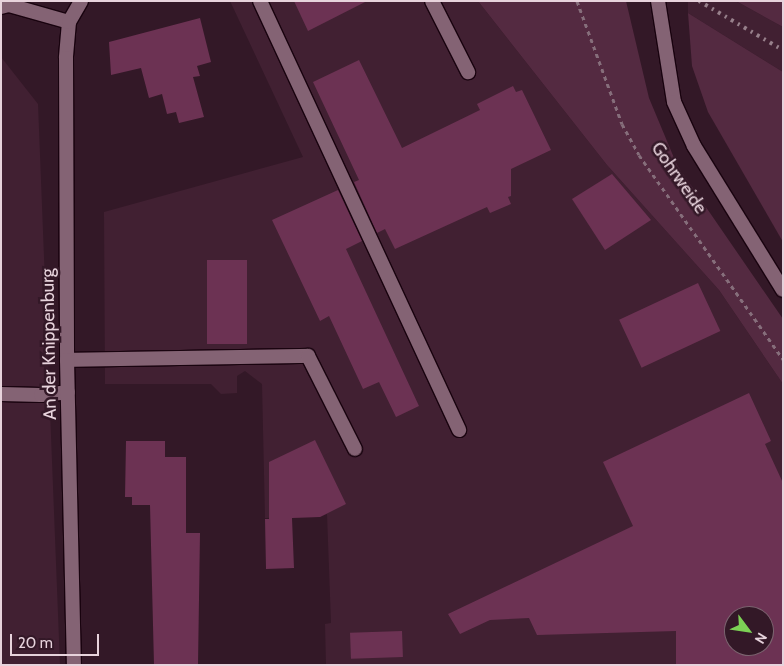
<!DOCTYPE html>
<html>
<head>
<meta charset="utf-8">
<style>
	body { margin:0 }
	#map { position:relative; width:784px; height:666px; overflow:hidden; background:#331827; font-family:Cabin,sans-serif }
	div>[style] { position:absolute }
	.built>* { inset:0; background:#412032 }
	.green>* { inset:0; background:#542a41 }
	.building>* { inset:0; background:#6c3253; transform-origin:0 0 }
	.path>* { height:3px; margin-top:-1.5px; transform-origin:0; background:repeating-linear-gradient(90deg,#866e7b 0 4px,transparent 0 8px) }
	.roads { filter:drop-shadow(1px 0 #19030f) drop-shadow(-1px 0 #19030f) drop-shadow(0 1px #19030f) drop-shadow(0 -1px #19030f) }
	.service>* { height:14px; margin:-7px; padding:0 7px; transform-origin:7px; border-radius:7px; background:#846374 }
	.minor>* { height:14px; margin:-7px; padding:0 7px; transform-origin:7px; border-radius:7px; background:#846374 }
	.tertiary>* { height:14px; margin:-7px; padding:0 7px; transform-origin:7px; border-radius:7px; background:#846374 }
	.rail>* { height:4px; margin-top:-2px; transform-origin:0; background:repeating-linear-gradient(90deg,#97808b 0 2.5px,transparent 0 7.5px) }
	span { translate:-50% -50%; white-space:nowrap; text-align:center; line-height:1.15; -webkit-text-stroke:5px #331827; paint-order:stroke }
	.street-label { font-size:18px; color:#e7d3dc }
	.frame { position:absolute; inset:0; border:2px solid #e7d3dc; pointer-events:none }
	.north { position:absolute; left:724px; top:606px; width:50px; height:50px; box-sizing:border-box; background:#331827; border:1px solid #7b636f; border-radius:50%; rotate:121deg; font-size:14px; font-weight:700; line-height:20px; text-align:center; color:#e7d3dc }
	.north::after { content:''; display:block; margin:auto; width:18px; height:22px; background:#7cd155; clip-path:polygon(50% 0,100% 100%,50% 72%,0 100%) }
	.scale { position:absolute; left:10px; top:634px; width:89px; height:22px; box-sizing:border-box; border:2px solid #e7d3dc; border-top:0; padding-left:6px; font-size:15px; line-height:18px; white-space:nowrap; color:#e7d3dc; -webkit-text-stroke:4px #331827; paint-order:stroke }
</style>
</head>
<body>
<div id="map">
	<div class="built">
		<div style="clip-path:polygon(evenodd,230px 1px,478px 1px,607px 165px,719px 290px,783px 384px,783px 665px,326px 665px,325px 624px,331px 623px,327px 514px,320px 517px,265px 518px,262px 384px,245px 371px,237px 376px,237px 393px,221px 394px,211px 384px,105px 384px,104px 212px,303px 157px,230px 1px,734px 616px,764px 616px,764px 646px,734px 646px,734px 616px)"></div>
		<div style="clip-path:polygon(688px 1px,736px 1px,783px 27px,783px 72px,688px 13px)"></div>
		<div style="clip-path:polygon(1px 57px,38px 104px,60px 665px,1px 665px)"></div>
	</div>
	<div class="green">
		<div style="clip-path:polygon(478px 1px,626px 1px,649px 98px,677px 165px,783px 319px,783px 384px,719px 290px,607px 165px)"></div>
		<div style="clip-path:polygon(736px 1px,783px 1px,783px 27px)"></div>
		<div style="clip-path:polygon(688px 13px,783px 72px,783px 242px,708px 112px,692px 66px)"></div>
	</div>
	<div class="building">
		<div style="clip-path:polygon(294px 1px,367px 1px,308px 31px)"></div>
		<div style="clip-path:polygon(200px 18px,211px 62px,197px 66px,200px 76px,193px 77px,204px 117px,179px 123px,176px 112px,167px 114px,162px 94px,149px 98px,141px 68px,111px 75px,109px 42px)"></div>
		<div style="clip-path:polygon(359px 60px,402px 148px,480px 110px,477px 104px,513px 86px,516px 92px,522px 90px,551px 150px,511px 169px,511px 196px,508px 197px,511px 204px,490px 213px,487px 207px,395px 249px,385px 229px,377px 233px,354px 182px,359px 180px,313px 82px)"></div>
		<div style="clip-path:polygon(612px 174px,651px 220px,605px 250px,572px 199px)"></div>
		<div style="clip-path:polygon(338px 190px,362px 241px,346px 249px,419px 406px,396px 417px,379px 382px,363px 389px,329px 316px,320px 321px,272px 220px)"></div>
		<div style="left:247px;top:260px;width:84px;height:40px;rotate:90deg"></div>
		<div style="left:698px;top:283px;width:53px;height:87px;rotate:65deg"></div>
		<div style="clip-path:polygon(evenodd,749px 393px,771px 441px,765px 444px,783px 483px,783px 665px,676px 665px,676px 631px,537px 635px,529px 618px,490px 620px,460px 634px,448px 614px,633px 526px,603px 462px,749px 393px,734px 616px,764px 616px,764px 646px,734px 646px,734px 616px)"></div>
		<div style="clip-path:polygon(315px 440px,346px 504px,320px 517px,292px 518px,294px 568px,266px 569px,265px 519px,269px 519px,269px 462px)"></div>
		<div style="clip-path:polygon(126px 441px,165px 441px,165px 457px,186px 457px,186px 533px,200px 533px,198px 665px,154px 665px,150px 505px,132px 505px,132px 497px,125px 497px)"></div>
		<div style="left:402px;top:631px;width:26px;height:52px;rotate:88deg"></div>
	</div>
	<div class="path">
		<div style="left:577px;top:1px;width:131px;rotate:69.9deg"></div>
		<div style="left:622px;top:124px;width:35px;rotate:61deg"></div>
		<div style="left:639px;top:155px;width:250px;rotate:54.8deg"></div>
	</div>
	<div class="roads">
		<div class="service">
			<div style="left:260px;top:1px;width:473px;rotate:65.1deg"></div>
			<div style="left:432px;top:1px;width:80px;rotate:63.1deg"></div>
			<div style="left:67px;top:360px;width:241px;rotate:-1deg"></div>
			<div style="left:308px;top:356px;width:104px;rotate:63.2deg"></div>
			<div style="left:1px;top:394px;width:40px;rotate:1.4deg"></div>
			<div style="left:41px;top:395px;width:27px;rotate:-6deg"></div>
		</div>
		<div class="minor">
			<div style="left:658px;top:1px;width:102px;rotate:81deg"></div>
			<div style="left:674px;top:102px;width:48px;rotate:65.6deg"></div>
			<div style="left:694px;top:146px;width:169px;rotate:58.3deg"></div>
			<div style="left:69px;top:22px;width:36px;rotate:95deg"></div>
			<div style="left:66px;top:58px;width:302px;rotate:89.8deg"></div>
			<div style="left:67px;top:360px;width:305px;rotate:88.7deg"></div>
		</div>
		<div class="tertiary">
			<div style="left:1px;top:7px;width:8px;rotate:-14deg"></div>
			<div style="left:9px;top:5px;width:62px;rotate:15.8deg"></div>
			<div style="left:69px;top:22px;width:24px;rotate:-60deg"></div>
		</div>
	</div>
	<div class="rail">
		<div style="left:699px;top:1px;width:97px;rotate:30.3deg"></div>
	</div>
	<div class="street-label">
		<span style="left:679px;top:178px;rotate:55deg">Gohrweide</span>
		<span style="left:49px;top:344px;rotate:-91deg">An der Knippenburg</span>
	</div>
	<div class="frame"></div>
	<div class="north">N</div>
	<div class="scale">20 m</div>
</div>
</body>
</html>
